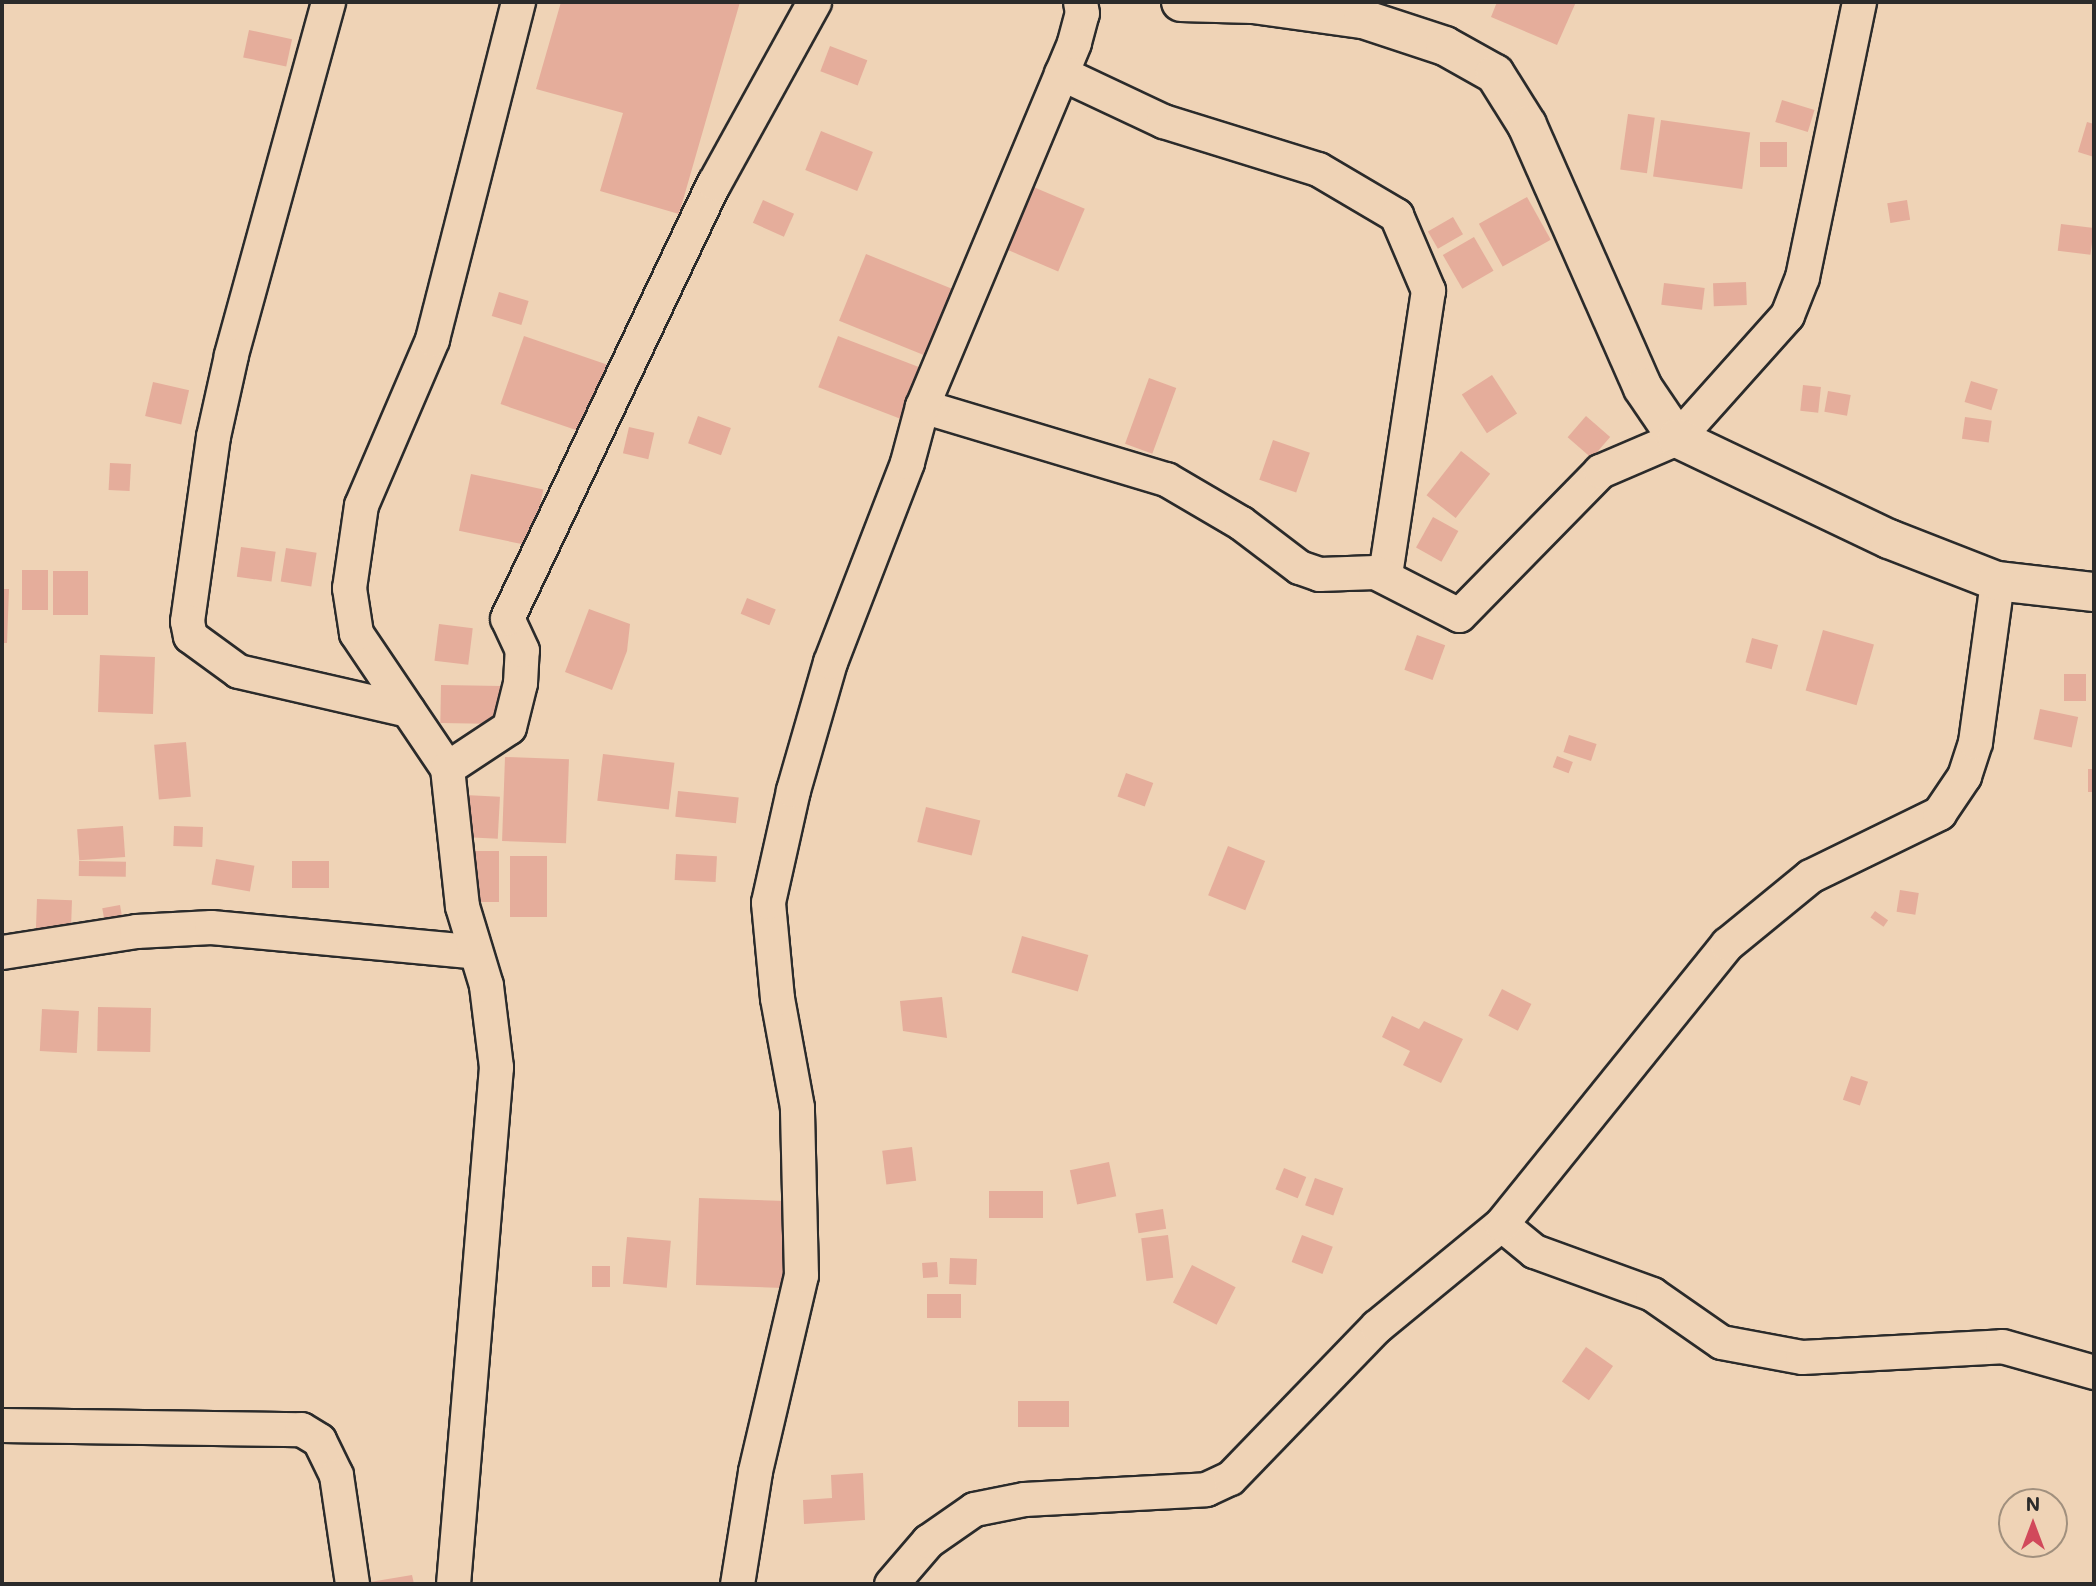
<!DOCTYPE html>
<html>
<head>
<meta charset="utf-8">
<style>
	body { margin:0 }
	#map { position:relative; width:2096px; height:1586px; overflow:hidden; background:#efd3b6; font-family:Mali,sans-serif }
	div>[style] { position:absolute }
	.building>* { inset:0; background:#e5ad9b; transform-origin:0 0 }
	.roads { filter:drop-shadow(2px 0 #2b2b2b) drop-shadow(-2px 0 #2b2b2b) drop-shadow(0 2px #2b2b2b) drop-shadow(0 -2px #2b2b2b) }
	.minor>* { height:33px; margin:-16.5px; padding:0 16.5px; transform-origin:16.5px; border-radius:16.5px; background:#efd3b6 }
	.tertiary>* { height:38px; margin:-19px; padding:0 19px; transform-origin:19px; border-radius:19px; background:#efd3b6 }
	span { translate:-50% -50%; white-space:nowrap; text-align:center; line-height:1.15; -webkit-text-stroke:5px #efd3b6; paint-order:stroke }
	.frame { position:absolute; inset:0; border:4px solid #2b2b2b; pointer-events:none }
	.north { position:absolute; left:1998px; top:1488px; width:70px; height:70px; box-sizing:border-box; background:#efd3b6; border:2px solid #a1907e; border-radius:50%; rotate:0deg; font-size:19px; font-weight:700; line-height:28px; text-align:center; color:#2b2b2b }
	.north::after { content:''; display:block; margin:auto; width:24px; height:32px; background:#d1495b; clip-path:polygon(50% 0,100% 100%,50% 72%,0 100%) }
</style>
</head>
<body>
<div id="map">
	<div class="building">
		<div style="clip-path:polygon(561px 2px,740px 2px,679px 214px,600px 191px,623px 113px,536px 89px)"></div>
		<div style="clip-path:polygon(1497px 2px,1576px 2px,1557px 45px,1491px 17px)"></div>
		<div style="left:249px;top:30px;width:44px;height:28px;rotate:12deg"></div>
		<div style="left:830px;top:46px;width:40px;height:27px;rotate:21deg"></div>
		<div style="left:1782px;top:100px;width:34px;height:23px;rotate:17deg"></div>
		<div style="left:1628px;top:114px;width:27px;height:56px;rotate:8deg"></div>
		<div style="left:1661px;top:120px;width:90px;height:57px;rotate:8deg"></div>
		<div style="clip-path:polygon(2087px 122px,2094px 124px,2094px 157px,2078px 152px)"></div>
		<div style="left:821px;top:131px;width:56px;height:42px;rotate:22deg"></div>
		<div style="left:1760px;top:142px;width:27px;height:25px"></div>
		<div style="left:1024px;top:183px;width:66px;height:68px;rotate:23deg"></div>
		<div style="left:1527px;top:197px;width:49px;height:55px;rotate:61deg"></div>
		<div style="left:763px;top:200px;width:34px;height:25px;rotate:24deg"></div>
		<div style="left:1907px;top:200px;width:20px;height:20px;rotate:81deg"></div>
		<div style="left:1453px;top:217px;width:20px;height:29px;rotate:60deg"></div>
		<div style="left:2061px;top:224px;width:33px;height:27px;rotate:7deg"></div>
		<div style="left:1474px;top:237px;width:39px;height:36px;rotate:60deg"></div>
		<div style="left:866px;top:254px;width:98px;height:72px;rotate:22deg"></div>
		<div style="left:1746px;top:282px;width:23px;height:33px;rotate:88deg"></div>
		<div style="left:1664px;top:283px;width:41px;height:22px;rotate:7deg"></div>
		<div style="left:499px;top:292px;width:31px;height:25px;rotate:17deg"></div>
		<div style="left:524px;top:336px;width:89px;height:72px;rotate:19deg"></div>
		<div style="left:838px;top:336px;width:90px;height:55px;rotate:21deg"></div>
		<div style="left:1492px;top:375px;width:46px;height:36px;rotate:57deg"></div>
		<div style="left:1149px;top:378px;width:29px;height:70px;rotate:20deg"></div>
		<div style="left:1971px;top:381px;width:28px;height:22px;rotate:17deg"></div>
		<div style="left:153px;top:382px;width:37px;height:35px;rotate:13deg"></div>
		<div style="left:1803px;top:385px;width:18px;height:26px;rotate:6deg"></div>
		<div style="left:1828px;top:391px;width:23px;height:21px;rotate:10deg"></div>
		<div style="left:698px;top:416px;width:35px;height:29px;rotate:20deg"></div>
		<div style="left:1586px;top:416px;width:32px;height:28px;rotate:41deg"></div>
		<div style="left:1965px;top:417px;width:27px;height:22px;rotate:8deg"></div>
		<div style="left:629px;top:427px;width:26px;height:27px;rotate:13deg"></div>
		<div style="left:1273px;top:440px;width:39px;height:42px;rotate:19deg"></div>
		<div style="left:1461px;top:451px;width:37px;height:56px;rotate:38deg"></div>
		<div style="left:110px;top:463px;width:21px;height:27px;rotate:3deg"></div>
		<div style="left:471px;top:474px;width:74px;height:58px;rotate:12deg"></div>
		<div style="left:1433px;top:517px;width:29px;height:35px;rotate:29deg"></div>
		<div style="left:241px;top:547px;width:35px;height:30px;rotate:8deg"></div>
		<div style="left:286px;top:548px;width:31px;height:34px;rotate:9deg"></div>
		<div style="left:22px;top:570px;width:26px;height:40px"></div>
		<div style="left:53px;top:571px;width:35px;height:44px"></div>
		<div style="clip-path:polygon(2px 589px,9px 589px,7px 643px,2px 643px)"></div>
		<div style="left:747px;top:598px;width:31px;height:17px;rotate:22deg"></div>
		<div style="clip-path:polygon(589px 609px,630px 624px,627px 651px,612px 690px,565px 672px)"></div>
		<div style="left:439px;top:624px;width:34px;height:37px;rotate:7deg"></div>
		<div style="left:1823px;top:630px;width:53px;height:63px;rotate:16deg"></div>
		<div style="left:1417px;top:635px;width:30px;height:37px;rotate:20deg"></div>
		<div style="left:1752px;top:638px;width:27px;height:25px;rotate:15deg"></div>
		<div style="left:100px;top:655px;width:55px;height:57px;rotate:2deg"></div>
		<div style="left:2064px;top:674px;width:22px;height:27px"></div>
		<div style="left:441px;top:685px;width:60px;height:38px;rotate:1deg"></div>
		<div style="left:2040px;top:709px;width:39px;height:31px;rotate:12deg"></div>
		<div style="left:1569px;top:735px;width:29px;height:18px;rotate:18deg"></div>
		<div style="left:186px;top:742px;width:55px;height:32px;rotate:85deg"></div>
		<div style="left:603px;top:754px;width:72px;height:47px;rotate:7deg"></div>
		<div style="left:1557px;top:756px;width:17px;height:12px;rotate:21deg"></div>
		<div style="left:505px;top:757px;width:64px;height:84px;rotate:2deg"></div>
		<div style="left:2088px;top:769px;width:6px;height:23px"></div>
		<div style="left:1126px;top:773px;width:29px;height:25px;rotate:20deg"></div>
		<div style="left:678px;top:791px;width:61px;height:26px;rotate:6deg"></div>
		<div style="left:465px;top:795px;width:35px;height:42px;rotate:3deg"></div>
		<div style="left:926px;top:807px;width:56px;height:36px;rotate:14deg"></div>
		<div style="left:123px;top:826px;width:31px;height:46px;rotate:86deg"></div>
		<div style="left:174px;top:826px;width:29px;height:20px;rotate:2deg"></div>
		<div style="left:1228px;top:846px;width:40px;height:53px;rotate:22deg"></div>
		<div style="left:467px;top:851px;width:32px;height:51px"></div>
		<div style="left:676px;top:854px;width:41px;height:26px;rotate:3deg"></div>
		<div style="left:510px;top:856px;width:37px;height:61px"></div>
		<div style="left:216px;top:859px;width:39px;height:26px;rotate:10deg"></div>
		<div style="left:79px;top:861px;width:47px;height:15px;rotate:1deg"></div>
		<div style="left:292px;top:861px;width:37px;height:27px"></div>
		<div style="left:1900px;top:890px;width:19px;height:22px;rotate:9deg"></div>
		<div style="left:37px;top:899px;width:35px;height:30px;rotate:2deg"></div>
		<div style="left:120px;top:905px;width:23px;height:18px;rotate:80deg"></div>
		<div style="left:1875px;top:911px;width:16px;height:8px;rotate:35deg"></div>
		<div style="left:1022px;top:936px;width:69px;height:38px;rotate:16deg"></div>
		<div style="left:1502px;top:989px;width:33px;height:30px;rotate:27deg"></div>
		<div style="clip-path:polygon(942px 997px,947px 1038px,903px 1031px,900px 1001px)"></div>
		<div style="left:98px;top:1007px;width:53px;height:44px;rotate:1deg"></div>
		<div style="left:42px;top:1009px;width:37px;height:42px;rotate:3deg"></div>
		<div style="clip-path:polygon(1392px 1016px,1419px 1029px,1424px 1021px,1463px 1039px,1441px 1083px,1403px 1065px,1410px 1051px,1382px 1037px)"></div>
		<div style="left:1851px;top:1076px;width:18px;height:25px;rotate:19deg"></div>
		<div style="left:912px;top:1147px;width:34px;height:30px;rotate:83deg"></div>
		<div style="left:1109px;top:1162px;width:35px;height:40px;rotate:78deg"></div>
		<div style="left:1284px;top:1168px;width:24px;height:23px;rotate:22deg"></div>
		<div style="left:1315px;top:1178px;width:30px;height:29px;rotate:20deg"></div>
		<div style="left:989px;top:1191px;width:54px;height:27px"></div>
		<div style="left:699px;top:1198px;width:94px;height:87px;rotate:2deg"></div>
		<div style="left:1163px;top:1209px;width:20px;height:28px;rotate:81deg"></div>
		<div style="left:1168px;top:1235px;width:43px;height:27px;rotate:83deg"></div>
		<div style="left:1302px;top:1235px;width:33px;height:29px;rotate:21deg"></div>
		<div style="left:627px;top:1237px;width:44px;height:47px;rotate:5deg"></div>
		<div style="left:950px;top:1258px;width:27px;height:26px;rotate:2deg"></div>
		<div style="left:937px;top:1262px;width:15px;height:15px;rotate:86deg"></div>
		<div style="left:1192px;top:1265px;width:49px;height:42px;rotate:27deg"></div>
		<div style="left:592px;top:1266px;width:18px;height:21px"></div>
		<div style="left:927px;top:1294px;width:34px;height:24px"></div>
		<div style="left:1586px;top:1347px;width:33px;height:42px;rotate:35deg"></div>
		<div style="left:1018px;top:1401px;width:51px;height:26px"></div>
		<div style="clip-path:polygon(863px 1473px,865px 1520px,804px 1524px,803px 1500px,832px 1498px,831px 1475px)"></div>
		<div style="clip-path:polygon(412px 1575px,414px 1584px,364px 1584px,364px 1583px)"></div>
	</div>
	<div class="roads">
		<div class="minor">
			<div style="left:328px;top:2px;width:366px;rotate:105.4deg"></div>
			<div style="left:231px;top:355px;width:83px;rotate:102.5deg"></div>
			<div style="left:213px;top:436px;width:187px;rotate:98deg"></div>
			<div style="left:187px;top:621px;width:15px;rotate:79deg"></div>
			<div style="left:190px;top:636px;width:59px;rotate:36.1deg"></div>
			<div style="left:238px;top:671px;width:174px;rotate:12.9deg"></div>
			<div style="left:1061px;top:73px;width:113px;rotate:25.2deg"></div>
			<div style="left:1163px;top:121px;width:162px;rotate:17.2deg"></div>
			<div style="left:1318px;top:169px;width:91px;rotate:30.5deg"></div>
			<div style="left:1396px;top:215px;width:82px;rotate:66.9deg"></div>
			<div style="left:1428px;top:290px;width:288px;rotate:98.6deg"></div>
			<div style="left:922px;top:406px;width:255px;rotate:16.7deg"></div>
			<div style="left:1166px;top:479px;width:87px;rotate:30.4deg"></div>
			<div style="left:1241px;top:523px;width:73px;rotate:37.2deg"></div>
			<div style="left:1299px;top:567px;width:21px;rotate:19deg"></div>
			<div style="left:1319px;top:574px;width:56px;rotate:-2deg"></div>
			<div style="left:1375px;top:572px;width:94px;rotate:27.1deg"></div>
			<div style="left:1459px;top:615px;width:202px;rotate:-45.6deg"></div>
			<div style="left:1600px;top:471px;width:84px;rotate:-23.2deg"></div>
			<div style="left:1677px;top:438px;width:165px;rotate:-48.2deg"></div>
			<div style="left:1787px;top:315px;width:41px;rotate:-68.5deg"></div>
			<div style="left:1802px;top:277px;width:281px;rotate:-78.3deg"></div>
			<div style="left:447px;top:768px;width:163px;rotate:-124deg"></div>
			<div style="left:356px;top:633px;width:46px;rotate:-98.8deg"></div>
			<div style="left:349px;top:588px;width:84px;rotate:-81.8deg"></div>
			<div style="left:361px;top:505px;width:181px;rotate:-66.8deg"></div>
			<div style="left:432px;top:339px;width:348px;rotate:-75.7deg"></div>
			<div style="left:2px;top:952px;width:136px;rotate:-8.9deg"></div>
			<div style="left:136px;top:931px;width:75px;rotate:-3.1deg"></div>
			<div style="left:211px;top:927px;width:262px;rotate:5.3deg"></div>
			<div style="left:1501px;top:1224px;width:43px;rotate:39.3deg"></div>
			<div style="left:1534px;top:1251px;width:126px;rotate:20deg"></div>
			<div style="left:1652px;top:1294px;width:84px;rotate:34.8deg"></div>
			<div style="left:1721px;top:1342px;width:82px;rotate:10.5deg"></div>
			<div style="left:1802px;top:1357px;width:200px;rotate:-3.1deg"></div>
			<div style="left:2002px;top:1346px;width:96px;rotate:15.8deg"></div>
			<div style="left:2px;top:1425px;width:299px;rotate:0.8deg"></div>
			<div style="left:301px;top:1429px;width:21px;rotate:31deg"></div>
			<div style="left:319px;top:1440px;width:39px;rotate:64deg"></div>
			<div style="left:336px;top:1475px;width:110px;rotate:81.6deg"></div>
			<div style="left:453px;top:1584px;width:519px;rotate:-85.25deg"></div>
			<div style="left:496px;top:1067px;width:83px;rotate:-97deg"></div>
			<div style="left:486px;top:985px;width:83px;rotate:-106.9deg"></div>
			<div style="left:462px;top:906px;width:139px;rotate:-96.2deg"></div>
			<div style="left:447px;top:768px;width:74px;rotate:-33.5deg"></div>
			<div style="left:509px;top:727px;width:45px;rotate:-76deg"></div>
			<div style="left:520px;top:683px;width:33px;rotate:-87deg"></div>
			<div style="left:522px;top:650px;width:35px;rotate:-115deg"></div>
			<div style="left:507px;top:618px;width:482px;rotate:-64.6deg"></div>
			<div style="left:714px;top:183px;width:207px;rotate:-61.1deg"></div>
			<div style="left:737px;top:1584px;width:114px;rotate:-80.9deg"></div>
			<div style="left:755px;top:1471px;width:201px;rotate:-76.8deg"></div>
			<div style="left:801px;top:1275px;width:168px;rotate:-91.4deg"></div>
			<div style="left:797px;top:1107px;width:111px;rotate:-100.4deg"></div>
			<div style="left:777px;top:998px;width:96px;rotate:-95.4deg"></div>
			<div style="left:768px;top:902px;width:115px;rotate:-77.4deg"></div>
			<div style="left:793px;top:790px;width:133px;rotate:-73.9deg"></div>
			<div style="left:830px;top:662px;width:214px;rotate:-68.9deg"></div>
			<div style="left:907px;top:462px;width:58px;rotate:-75deg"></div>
			<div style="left:922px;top:406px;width:394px;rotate:-67.3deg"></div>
			<div style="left:1074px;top:42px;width:30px;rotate:-75deg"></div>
			<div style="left:1082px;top:13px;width:11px;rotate:-100deg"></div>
			<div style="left:891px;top:1584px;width:57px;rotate:-49.3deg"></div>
			<div style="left:928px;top:1541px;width:56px;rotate:-34.8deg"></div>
			<div style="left:974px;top:1509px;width:51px;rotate:-11.3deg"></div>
			<div style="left:1024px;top:1499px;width:182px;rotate:-3.1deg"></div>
			<div style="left:1206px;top:1489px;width:26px;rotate:-25deg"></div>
			<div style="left:1230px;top:1478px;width:211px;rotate:-46deg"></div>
			<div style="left:1377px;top:1326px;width:161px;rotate:-39.4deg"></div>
			<div style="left:1501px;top:1224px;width:360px;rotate:-51.1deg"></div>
			<div style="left:1727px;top:944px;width:107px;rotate:-39.3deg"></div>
			<div style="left:1810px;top:876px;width:144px;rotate:-26deg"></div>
			<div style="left:1939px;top:813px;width:45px;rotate:-56deg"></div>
			<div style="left:1964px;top:776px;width:36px;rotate:-72deg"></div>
			<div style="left:1975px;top:742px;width:162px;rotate:-82.2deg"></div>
		</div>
		<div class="tertiary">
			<div style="left:1181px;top:2px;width:72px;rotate:1.6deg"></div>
			<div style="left:1253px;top:4px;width:111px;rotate:7.8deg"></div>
			<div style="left:1363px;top:19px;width:86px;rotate:18.2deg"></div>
			<div style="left:1445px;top:46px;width:57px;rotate:29.2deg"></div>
			<div style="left:1495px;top:74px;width:60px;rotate:57.9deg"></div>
			<div style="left:1527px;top:125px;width:287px;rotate:66.2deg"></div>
			<div style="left:1643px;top:388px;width:60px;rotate:55.8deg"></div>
			<div style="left:1677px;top:438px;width:235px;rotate:25.5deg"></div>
			<div style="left:1889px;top:539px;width:116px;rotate:21.3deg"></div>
			<div style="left:1997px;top:581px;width:98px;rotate:6.5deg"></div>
		</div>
	</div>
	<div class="frame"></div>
	<div class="north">N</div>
</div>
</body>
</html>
